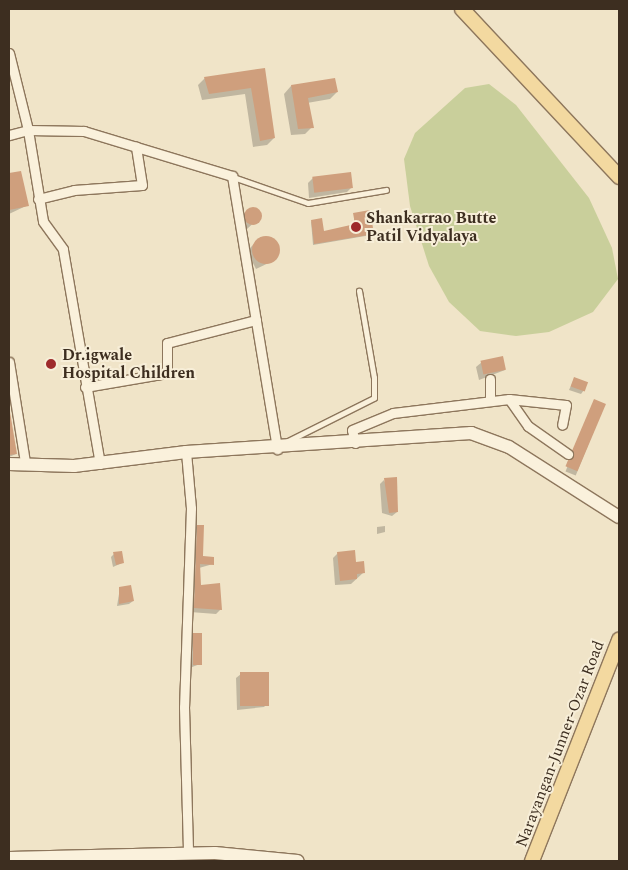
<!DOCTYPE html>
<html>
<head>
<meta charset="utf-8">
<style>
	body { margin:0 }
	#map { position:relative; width:628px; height:870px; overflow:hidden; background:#f0e4c8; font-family:Spectral,serif }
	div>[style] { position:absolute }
	.green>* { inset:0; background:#c9cf9b }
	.shadow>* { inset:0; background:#0003; transform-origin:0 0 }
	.building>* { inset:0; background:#cf9f7d; transform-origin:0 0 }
	.round { border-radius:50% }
	.roads { filter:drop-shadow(1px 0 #8d765c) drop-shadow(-1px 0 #8d765c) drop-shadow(0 1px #8d765c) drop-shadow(0 -1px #8d765c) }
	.lane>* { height:4.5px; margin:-2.25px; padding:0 2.25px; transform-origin:2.25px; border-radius:2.25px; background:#faf1dc }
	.street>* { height:9px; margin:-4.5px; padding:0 4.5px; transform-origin:4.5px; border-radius:4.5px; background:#faf1dc }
	.secondary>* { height:12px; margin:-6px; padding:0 6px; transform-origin:6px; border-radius:6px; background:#faf1dc }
	.primary>* { height:14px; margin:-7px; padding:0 7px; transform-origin:7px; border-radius:7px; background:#f3d9a0 }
	.dots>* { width:14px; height:14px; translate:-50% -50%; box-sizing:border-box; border:2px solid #f7eed8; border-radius:50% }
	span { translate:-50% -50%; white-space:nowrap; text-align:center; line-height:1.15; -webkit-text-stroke:4px #f7eed8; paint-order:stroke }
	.poi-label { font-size:16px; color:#3d2e20; font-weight:700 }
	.left { translate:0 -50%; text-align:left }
	.street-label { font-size:16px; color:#3d2e20 }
	.frame { position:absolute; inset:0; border:10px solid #3d2e20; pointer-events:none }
</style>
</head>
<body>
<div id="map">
	<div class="green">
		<div style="clip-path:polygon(489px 84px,516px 105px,589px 198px,612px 248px,618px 279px,593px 312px,549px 332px,516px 336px,480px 331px,449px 302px,429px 266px,410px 206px,404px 159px,415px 133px,465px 88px)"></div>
	</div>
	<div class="shadow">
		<div style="clip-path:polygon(264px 69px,274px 138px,267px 145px,253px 147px,245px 94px,202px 100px,198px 85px,205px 78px)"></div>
		<div style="clip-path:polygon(291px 86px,337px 92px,330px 99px,307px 103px,312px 127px,305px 134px,291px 135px,284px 94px)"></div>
		<div style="clip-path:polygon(20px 173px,28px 205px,9px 214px,9px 174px)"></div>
		<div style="clip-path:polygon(313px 178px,352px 187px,347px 192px,309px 198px,308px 183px)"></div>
		<div style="clip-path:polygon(255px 208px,260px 217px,247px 229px,242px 216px)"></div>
		<div style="clip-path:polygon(354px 214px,371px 235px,313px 245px,311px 221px,323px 232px,354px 225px)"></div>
		<div style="clip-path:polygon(261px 237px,272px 238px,279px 247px,277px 259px,256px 269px,247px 251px)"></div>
		<div style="clip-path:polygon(482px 362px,505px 370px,479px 380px,476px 367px)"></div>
		<div style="clip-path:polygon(574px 379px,584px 390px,581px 394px,569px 390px)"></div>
		<div style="left:594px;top:401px;width:11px;height:76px;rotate:22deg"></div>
		<div style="clip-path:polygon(10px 415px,16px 454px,9px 457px,9px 415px)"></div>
		<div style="clip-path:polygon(384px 480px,397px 512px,392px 516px,382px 513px,380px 484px)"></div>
		<div style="clip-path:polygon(197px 526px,202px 558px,213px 564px,199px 568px,200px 586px,221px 609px,216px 614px,190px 612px,193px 530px)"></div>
		<div style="clip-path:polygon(385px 526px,385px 532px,377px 534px,377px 527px)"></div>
		<div style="clip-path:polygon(338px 553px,364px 572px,351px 584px,335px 585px,333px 558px)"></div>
		<div style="clip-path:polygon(114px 554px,122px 563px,113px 567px,111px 557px)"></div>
		<div style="clip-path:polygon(120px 588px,133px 601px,129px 604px,117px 606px)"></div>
		<div style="clip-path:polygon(193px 634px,200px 664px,187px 669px,188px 639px)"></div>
		<div style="clip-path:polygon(241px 674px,269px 702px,264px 707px,237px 710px,236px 678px)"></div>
	</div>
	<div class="building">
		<div style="clip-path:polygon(265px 68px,275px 138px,260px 141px,251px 88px,209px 94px,204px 77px)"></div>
		<div style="clip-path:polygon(335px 78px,338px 92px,308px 98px,314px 128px,298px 129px,291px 85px)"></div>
		<div style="clip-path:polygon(21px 171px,29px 206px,9px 210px,9px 173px)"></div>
		<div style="left:351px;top:172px;width:16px;height:39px;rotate:83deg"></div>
		<div class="round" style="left:244px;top:207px;width:18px;height:18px"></div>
		<div style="clip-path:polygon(370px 210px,374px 234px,314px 244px,311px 220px,322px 218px,324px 231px,355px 224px,353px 213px)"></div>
		<div class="round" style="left:252px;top:236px;width:28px;height:28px"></div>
		<div style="left:503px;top:356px;width:14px;height:23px;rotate:78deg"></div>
		<div style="left:574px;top:377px;width:15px;height:10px;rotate:20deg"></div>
		<div style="left:594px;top:399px;width:13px;height:73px;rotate:23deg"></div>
		<div style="clip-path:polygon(9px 406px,17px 454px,9px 455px)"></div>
		<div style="clip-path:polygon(397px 477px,398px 512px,389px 513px,384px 478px)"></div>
		<div style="clip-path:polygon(197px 525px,204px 525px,203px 556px,214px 557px,214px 565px,200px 564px,201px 585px,220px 583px,222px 610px,194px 608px)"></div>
		<div style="clip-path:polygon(355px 550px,356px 562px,364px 561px,365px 573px,357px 574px,357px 579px,340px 581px,337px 552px)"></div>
		<div style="clip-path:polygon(122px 551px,124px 563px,116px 565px,113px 552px)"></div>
		<div style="clip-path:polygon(131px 585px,134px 601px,119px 604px,119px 587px)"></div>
		<div style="left:193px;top:633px;width:9px;height:32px"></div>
		<div style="left:240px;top:672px;width:29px;height:34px"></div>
	</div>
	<div class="roads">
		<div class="lane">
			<div style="left:233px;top:177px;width:79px;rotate:19.1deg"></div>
			<div style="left:308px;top:203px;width:79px;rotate:-9.5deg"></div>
			<div style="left:286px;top:442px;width:98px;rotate:-26.6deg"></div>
			<div style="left:374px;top:398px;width:20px;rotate:-90deg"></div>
			<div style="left:374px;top:378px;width:88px;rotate:-99.8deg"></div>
		</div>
		<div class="street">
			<div style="left:9px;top:53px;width:79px;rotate:76.1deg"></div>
			<div style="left:28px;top:130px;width:20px;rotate:165deg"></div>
			<div style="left:38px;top:199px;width:37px;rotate:-14deg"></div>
			<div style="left:74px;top:190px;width:68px;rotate:-4.2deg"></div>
			<div style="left:142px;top:185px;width:39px;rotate:-99deg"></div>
			<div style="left:9px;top:362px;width:101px;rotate:80.9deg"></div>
			<div style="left:85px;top:387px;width:83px;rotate:-9.7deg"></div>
			<div style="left:167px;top:373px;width:30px;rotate:-90deg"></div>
			<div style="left:167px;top:343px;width:92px;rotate:-14.5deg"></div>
			<div style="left:509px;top:399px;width:57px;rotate:6deg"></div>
			<div style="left:566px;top:405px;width:20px;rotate:101deg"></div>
			<div style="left:490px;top:401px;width:22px;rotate:-90deg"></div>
			<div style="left:355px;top:443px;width:13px;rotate:-103deg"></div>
			<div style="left:352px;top:430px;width:44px;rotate:-22.5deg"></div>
			<div style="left:393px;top:413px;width:117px;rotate:-6.9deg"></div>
			<div style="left:509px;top:399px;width:33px;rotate:55deg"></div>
			<div style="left:528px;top:426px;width:49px;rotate:35deg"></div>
			<div style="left:186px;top:452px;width:56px;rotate:84.9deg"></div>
			<div style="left:191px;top:508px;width:199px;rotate:92deg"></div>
			<div style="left:184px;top:707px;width:146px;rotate:88.4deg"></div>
			<div style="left:100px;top:464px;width:218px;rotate:-99.8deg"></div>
			<div style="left:63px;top:249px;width:34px;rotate:-126deg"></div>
			<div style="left:43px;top:221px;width:92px;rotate:-99.4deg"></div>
			<div style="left:28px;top:130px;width:56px;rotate:1deg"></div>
			<div style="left:84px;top:131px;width:155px;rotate:16.9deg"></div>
			<div style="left:232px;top:176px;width:277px;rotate:80.6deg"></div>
		</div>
		<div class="secondary">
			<div style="left:9px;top:464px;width:65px;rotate:1.8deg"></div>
			<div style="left:74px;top:466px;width:113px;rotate:-7.1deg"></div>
			<div style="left:186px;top:452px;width:286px;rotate:-3.8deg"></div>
			<div style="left:471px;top:433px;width:40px;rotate:20.2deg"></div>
			<div style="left:509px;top:447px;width:130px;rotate:32.5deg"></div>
			<div style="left:9px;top:858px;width:206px;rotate:-1.4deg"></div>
			<div style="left:215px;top:853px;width:83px;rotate:5.5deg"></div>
		</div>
		<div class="primary">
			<div style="left:462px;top:9px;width:230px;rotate:46.9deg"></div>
			<div style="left:532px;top:861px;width:238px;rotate:-68.5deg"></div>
		</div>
	</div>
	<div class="dots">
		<div style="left:356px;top:227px;background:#9e2a2b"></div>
		<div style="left:51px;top:364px;background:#9e2a2b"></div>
	</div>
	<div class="poi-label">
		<span class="left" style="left:366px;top:227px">Shankarrao Butte<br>Patil Vidyalaya</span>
		<span class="left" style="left:62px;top:364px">Dr.igwale<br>Hospital Children</span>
	</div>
	<div class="street-label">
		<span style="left:560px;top:744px;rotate:-69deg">Narayangan-Junner-Ozar Road</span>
	</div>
	<div class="frame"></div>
</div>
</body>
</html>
